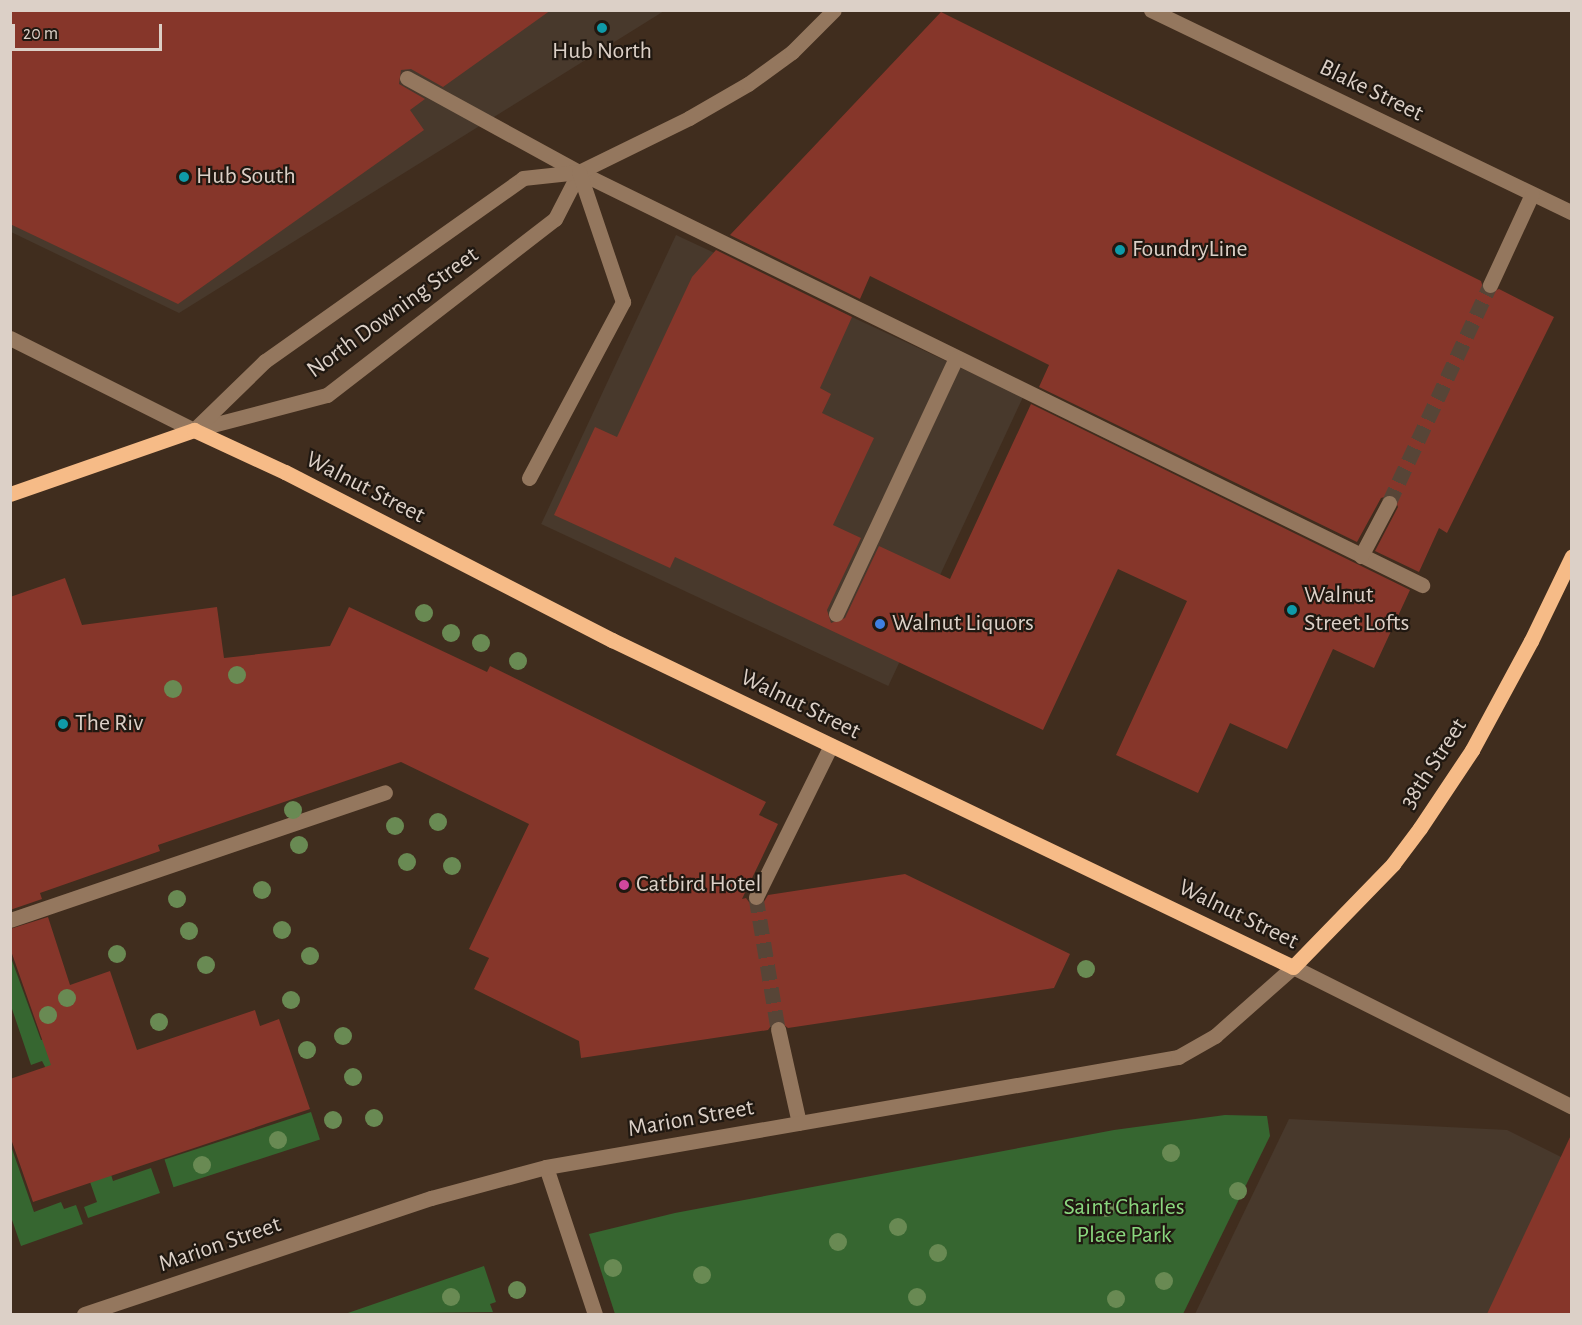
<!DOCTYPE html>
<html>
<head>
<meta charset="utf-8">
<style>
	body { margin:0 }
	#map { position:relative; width:1582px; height:1325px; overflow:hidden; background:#402d1e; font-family:"Alegreya Sans",sans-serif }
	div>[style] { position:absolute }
	.commercial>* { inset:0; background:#48392c; transform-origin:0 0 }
	.green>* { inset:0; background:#366630; transform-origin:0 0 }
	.building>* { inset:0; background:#86362a }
	.minor-tunnel>* { height:15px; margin-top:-7.5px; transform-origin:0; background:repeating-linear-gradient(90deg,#574537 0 15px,transparent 0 23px) }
	.minor>* { height:15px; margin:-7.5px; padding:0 7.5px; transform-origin:7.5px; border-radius:7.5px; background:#94775e }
	.major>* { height:15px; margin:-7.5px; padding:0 7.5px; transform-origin:7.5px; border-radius:7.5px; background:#f6bb87 }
	.trees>* { width:18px; height:18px; margin:-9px; border-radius:50%; background:#698a53 }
	.dots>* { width:16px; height:16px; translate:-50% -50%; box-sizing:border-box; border:3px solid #201811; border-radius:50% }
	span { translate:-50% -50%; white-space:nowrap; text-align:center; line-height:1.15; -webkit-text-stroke:4.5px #201811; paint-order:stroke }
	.poi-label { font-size:24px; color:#dcd0c7 }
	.left { translate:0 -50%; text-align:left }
	.street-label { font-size:24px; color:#dcd0c7 }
	.park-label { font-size:24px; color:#8ad77e }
	.frame { position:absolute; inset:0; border:12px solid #dcd0c7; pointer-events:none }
	.scale { position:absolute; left:12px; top:24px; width:150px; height:27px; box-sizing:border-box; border:3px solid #dcd0c7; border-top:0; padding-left:8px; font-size:18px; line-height:21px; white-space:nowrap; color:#dcd0c7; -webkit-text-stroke:4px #201811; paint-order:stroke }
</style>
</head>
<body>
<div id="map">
	<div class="commercial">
		<div style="clip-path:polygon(10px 11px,664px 11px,179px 313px,11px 232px)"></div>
		<div style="left:676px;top:235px;width:383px;height:319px;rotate:25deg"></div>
		<div style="clip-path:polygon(1289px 1119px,1507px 1130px,1571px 1162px,1571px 1314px,1195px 1314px)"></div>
	</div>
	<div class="green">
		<div style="clip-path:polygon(10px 955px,41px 1040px,67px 1032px,113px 1181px,151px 1168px,160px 1193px,88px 1218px,84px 1207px,97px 1202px,59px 1093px,42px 1061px,31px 1065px,11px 1006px)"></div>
		<div style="left:311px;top:1112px;width:29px;height:154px;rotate:72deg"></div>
		<div style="clip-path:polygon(1225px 1115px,1267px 1116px,1270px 1136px,1183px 1314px,615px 1314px,589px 1234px,675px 1213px,1114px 1130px)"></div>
		<div style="clip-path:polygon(11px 1146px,34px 1212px,61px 1202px,64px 1209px,76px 1205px,83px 1224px,21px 1246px,11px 1217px)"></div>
		<div style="clip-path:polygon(484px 1266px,496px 1302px,490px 1304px,493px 1312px,345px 1314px)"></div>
	</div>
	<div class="building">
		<div style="clip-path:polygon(10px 10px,551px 10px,443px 87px,411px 69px,401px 70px,399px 84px,425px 99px,410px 110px,424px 130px,178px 304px,10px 224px)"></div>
		<div style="clip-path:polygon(941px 12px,1481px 281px,1485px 294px,1499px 289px,1554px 317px,1447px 533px,1439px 528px,1419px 572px,1375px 551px,1398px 507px,1393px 494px,1381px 498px,1357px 542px,1039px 387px,1049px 365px,870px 276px,860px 299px,730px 235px)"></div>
		<div style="clip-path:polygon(716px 250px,852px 317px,820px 388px,831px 394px,822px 413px,874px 438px,833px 525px,861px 538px,827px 610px,831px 623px,845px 618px,879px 546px,950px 579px,1031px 404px,1410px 590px,1374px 668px,1333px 649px,1287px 749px,1230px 723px,1198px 793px,1116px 755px,1187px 601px,1118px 569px,1043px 730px,675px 557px,670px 568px,554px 515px,595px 427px,617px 437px,692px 277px)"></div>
		<div style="clip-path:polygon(65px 578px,82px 625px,217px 607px,224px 658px,330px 646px,349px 607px,487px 672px,490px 666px,766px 802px,759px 815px,778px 824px,742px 899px,746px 898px,752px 906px,762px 905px,768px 895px,905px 874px,1070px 954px,1054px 988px,788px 1028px,776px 1019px,768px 1030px,581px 1058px,579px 1041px,474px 989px,489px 958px,469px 949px,529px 824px,401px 762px,158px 845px,160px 851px,40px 893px,42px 899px,10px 910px,10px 597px)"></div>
		<div style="clip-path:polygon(48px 917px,70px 985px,110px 971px,137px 1050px,255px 1010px,260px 1026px,279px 1019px,310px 1109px,33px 1202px,10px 1136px,10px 1079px,51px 1065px,10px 948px,10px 929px)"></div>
		<div style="clip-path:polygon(1572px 1133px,1572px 1314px,1487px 1314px)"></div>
	</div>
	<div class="minor-tunnel">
		<div style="left:1389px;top:503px;width:240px;rotate:-65.1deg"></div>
		<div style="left:756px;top:897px;width:134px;rotate:80.5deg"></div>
	</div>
	<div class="minor">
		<div style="left:1151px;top:10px;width:467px;rotate:25.7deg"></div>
		<div style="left:407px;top:78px;width:196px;rotate:28.7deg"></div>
		<div style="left:579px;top:172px;width:939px;rotate:26.1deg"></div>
		<div style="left:1490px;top:285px;width:100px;rotate:-65.2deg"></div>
		<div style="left:10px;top:338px;width:206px;rotate:26.6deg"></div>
		<div style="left:197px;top:429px;width:134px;rotate:-14.7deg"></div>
		<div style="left:327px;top:395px;width:288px;rotate:-37.7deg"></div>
		<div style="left:555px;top:219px;width:53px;rotate:-62.9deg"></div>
		<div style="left:194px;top:430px;width:99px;rotate:-44.2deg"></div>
		<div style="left:265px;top:361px;width:316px;rotate:-35.3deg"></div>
		<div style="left:523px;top:178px;width:56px;rotate:-6.1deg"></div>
		<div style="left:579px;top:172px;width:123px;rotate:-26.1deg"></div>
		<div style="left:689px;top:118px;width:68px;rotate:-30deg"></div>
		<div style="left:748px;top:84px;width:54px;rotate:-36deg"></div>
		<div style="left:792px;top:52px;width:59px;rotate:-45deg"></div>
		<div style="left:529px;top:478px;width:200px;rotate:-61.9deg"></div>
		<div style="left:623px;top:302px;width:137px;rotate:-108.7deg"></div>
		<div style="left:1361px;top:556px;width:60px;rotate:-62.2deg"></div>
		<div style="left:836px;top:614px;width:283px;rotate:-64.9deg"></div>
		<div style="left:756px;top:897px;width:169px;rotate:-63.7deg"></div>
		<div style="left:10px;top:920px;width:396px;rotate:-18.8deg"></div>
		<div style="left:778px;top:1029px;width:96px;rotate:77.4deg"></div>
		<div style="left:546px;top:1167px;width:155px;rotate:71.6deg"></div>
		<div style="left:84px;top:1314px;width:366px;rotate:-18.5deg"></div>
		<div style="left:431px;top:1198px;width:119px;rotate:-15.1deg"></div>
		<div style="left:546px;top:1167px;width:642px;rotate:-9.87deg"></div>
		<div style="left:1178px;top:1057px;width:43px;rotate:-29.6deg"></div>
		<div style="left:1215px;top:1036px;width:104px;rotate:-41.5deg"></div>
		<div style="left:1293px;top:967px;width:312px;rotate:26.6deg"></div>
	</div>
	<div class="major">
		<div style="left:10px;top:494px;width:195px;rotate:-19.2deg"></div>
		<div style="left:194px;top:430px;width:100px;rotate:24.8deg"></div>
		<div style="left:285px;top:472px;width:368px;rotate:27.2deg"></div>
		<div style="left:612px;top:640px;width:755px;rotate:25.65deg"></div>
		<div style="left:1293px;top:967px;width:144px;rotate:-45.8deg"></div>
		<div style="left:1393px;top:864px;width:45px;rotate:-53.1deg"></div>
		<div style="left:1420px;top:828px;width:94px;rotate:-56.3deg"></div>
		<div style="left:1472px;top:750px;width:124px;rotate:-61.6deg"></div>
		<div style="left:1531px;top:641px;width:94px;rotate:-64.2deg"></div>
	</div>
	<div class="trees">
		<div style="left:424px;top:613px"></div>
		<div style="left:451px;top:633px"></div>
		<div style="left:481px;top:643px"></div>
		<div style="left:518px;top:661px"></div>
		<div style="left:237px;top:675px"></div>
		<div style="left:173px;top:689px"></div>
		<div style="left:293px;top:810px"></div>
		<div style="left:438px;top:822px"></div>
		<div style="left:395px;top:826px"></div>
		<div style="left:299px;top:845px"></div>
		<div style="left:407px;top:862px"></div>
		<div style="left:452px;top:866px"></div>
		<div style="left:262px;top:890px"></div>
		<div style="left:177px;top:899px"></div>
		<div style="left:282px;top:930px"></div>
		<div style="left:189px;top:931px"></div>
		<div style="left:117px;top:954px"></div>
		<div style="left:310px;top:956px"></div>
		<div style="left:206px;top:965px"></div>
		<div style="left:1086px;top:969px"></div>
		<div style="left:67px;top:998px"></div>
		<div style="left:291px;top:1000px"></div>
		<div style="left:48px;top:1015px"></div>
		<div style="left:159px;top:1022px"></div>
		<div style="left:343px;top:1036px"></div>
		<div style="left:307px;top:1050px"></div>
		<div style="left:353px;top:1077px"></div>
		<div style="left:374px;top:1118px"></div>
		<div style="left:333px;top:1120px"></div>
		<div style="left:278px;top:1140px"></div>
		<div style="left:1171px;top:1153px"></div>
		<div style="left:202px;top:1165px"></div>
		<div style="left:1238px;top:1191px"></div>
		<div style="left:1106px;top:1208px"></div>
		<div style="left:898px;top:1227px"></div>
		<div style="left:838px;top:1242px"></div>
		<div style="left:938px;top:1253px"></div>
		<div style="left:613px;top:1268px"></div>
		<div style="left:702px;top:1275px"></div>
		<div style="left:1164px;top:1281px"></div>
		<div style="left:517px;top:1290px"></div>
		<div style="left:451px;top:1297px"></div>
		<div style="left:917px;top:1297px"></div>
		<div style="left:1116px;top:1299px"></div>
	</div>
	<div class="dots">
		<div style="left:602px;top:28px;background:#0f9aa8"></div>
		<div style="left:184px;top:177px;background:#0f9aa8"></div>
		<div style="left:1120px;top:250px;background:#0f9aa8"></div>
		<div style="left:1292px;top:610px;background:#0f9aa8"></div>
		<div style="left:880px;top:624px;background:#3f7fe0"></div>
		<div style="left:63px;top:724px;background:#0f9aa8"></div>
		<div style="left:624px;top:885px;background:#d1479c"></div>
	</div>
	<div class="poi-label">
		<span style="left:602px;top:52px">Hub North</span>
		<span class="left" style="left:196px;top:177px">Hub South</span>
		<span class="left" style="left:1132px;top:250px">FoundryLine</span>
		<span class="left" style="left:1304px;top:610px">Walnut<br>Street Lofts</span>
		<span class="left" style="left:892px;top:624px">Walnut Liquors</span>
		<span class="left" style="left:75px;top:724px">The Riv</span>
		<span class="left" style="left:636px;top:885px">Catbird Hotel</span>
	</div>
	<div class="street-label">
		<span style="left:1371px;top:91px;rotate:26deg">Blake Street</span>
		<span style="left:393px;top:313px;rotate:-36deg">North Downing Street</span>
		<span style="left:365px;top:488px;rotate:27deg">Walnut Street</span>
		<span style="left:800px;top:705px;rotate:26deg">Walnut Street</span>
		<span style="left:1434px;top:764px;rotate:-57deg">38th Street</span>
		<span style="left:1238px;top:915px;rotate:26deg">Walnut Street</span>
		<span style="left:691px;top:1119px;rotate:-10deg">Marion Street</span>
		<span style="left:220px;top:1245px;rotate:-19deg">Marion Street</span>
	</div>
	<div class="park-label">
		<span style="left:1124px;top:1222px">Saint Charles<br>Place Park</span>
	</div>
	<div class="frame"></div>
	<div class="scale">20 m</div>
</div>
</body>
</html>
